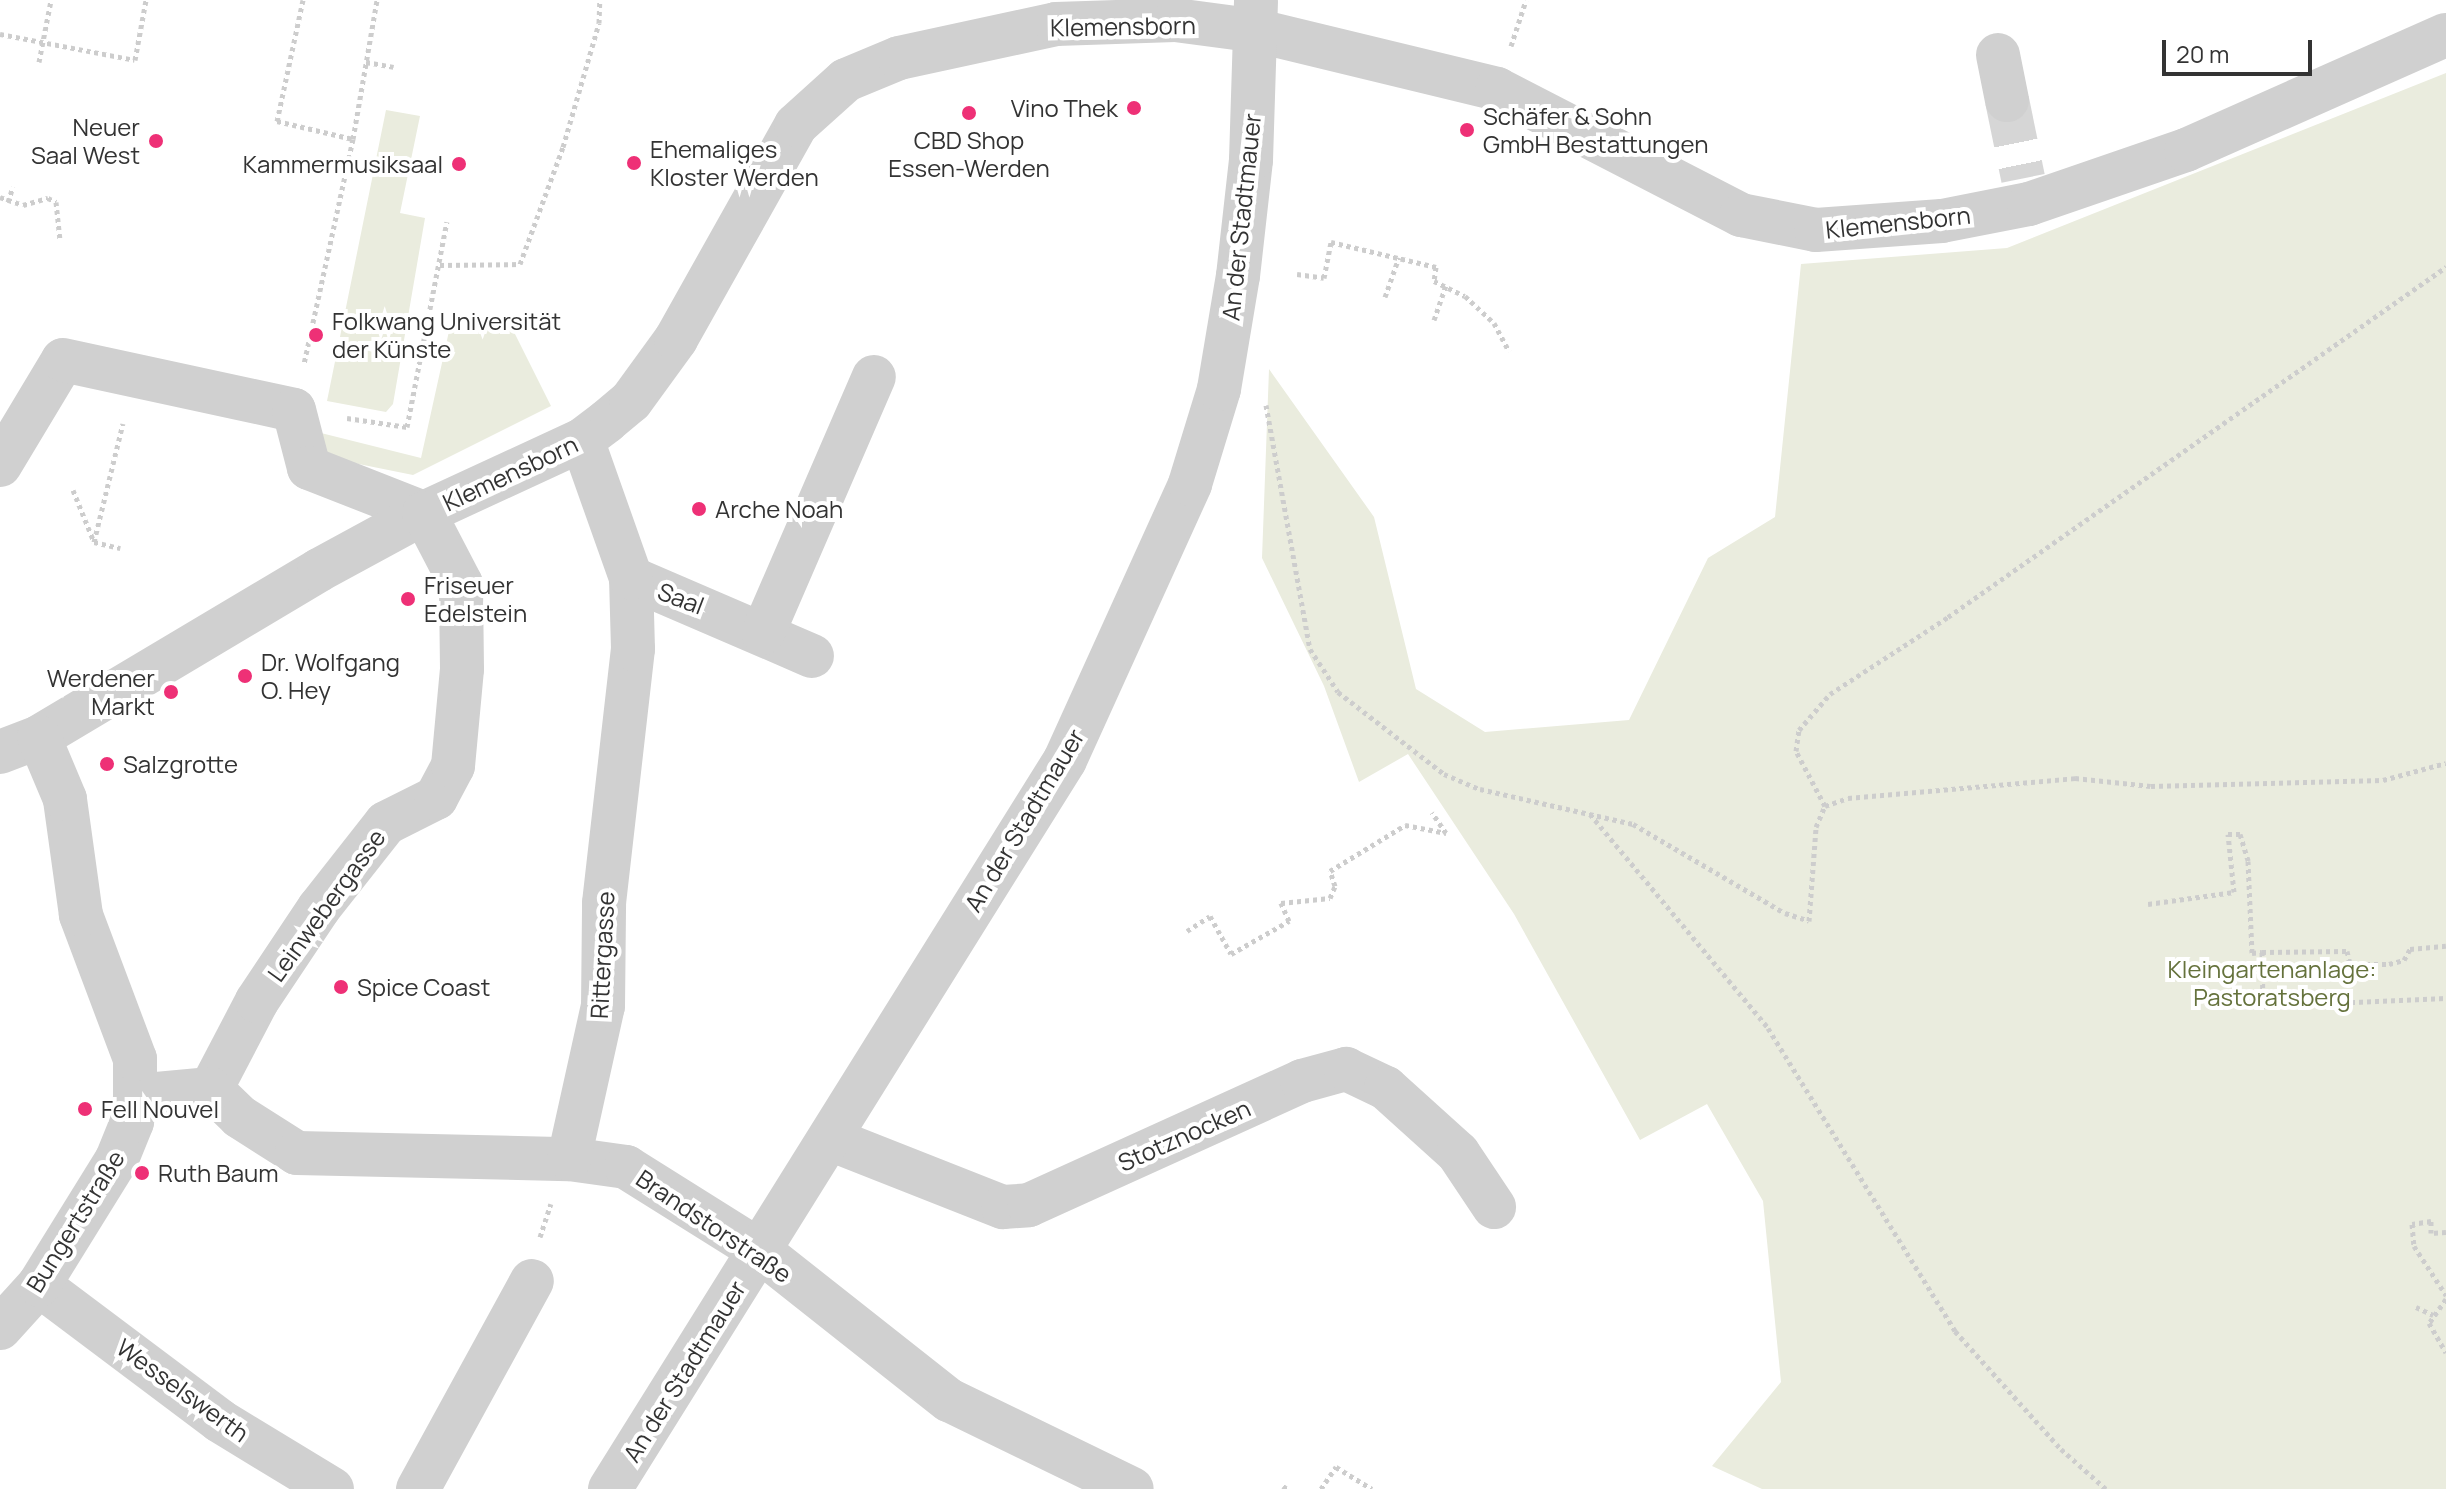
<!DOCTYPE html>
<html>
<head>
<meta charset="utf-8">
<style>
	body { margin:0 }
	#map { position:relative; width:2446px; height:1489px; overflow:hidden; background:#fff; font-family:Manrope,sans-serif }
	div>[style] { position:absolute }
	.green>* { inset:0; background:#eaecde }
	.minor-tunnel>* { height:44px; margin-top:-22px; transform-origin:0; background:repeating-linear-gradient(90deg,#d6d6d6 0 44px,transparent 0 66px) }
	.path>* { height:5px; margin-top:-2.5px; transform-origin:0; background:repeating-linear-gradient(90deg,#cdcdcd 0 4px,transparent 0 8px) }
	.minor>* { height:44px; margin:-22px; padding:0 22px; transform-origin:22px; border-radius:22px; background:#d0d0d0 }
	.dots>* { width:22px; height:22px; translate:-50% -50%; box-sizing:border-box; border:4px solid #fff; border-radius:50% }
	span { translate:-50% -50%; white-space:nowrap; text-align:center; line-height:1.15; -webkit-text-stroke:8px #fff; paint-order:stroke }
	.street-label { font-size:24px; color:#333 }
	.poi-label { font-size:24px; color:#333 }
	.right { translate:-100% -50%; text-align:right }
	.left { translate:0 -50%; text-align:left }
	.park-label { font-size:24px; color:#65723c }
	.scale { position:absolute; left:2162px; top:40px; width:150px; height:36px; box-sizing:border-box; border:4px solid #333; border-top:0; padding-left:10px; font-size:24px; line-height:28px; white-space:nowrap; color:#333; -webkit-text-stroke:6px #fff; paint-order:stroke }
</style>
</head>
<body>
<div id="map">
	<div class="green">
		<div style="clip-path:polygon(2446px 73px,2446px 1489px,1762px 1489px,1712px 1466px,1781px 1382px,1763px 1201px,1707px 1104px,1640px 1140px,1514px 914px,1408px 754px,1359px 782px,1324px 686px,1262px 558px,1269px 369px,1374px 517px,1416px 689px,1485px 732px,1629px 720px,1708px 558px,1775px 517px,1801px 264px,2007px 248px)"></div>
		<div style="clip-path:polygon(386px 110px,420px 116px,400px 213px,425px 218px,393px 404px,386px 412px,327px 401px)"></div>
		<div style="clip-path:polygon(453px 313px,514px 332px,551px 406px,413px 475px,329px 458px,321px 433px,421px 458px)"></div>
	</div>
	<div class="minor-tunnel">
		<div style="left:2007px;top:100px;width:80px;rotate:78.4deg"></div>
	</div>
	<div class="path">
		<div style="left:303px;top:0;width:124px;rotate:102.1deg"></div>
		<div style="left:277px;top:121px;width:78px;rotate:13.3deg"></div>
		<div style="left:353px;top:139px;width:229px;rotate:102.3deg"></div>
		<div style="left:0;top:34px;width:137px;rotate:10.9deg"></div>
		<div style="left:135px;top:60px;width:61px;rotate:-79.6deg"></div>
		<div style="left:1511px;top:46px;width:48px;rotate:-71.9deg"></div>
		<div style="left:39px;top:62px;width:63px;rotate:-79deg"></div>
		<div style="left:366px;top:62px;width:28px;rotate:10deg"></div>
		<div style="left:353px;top:139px;width:141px;rotate:-80.2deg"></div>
		<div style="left:0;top:197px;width:24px;rotate:19deg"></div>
		<div style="left:23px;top:205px;width:26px;rotate:-16deg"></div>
		<div style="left:48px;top:198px;width:9px;rotate:27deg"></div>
		<div style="left:56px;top:202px;width:38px;rotate:84deg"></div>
		<div style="left:8px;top:202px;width:16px;rotate:-72deg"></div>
		<div style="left:440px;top:265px;width:80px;rotate:-0.7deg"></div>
		<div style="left:520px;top:264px;width:125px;rotate:-69.8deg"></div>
		<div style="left:563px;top:147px;width:129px;rotate:-73.8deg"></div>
		<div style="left:599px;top:23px;width:23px;rotate:-88deg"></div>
		<div style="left:1297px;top:274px;width:27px;rotate:8deg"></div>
		<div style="left:1324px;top:278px;width:37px;rotate:-79deg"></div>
		<div style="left:1331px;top:242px;width:108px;rotate:13.4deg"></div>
		<div style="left:1436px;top:267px;width:14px;rotate:98deg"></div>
		<div style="left:1434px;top:281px;width:34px;rotate:26deg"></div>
		<div style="left:1465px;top:296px;width:40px;rotate:43deg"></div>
		<div style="left:1494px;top:323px;width:32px;rotate:62deg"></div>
		<div style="left:1385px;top:297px;width:42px;rotate:-70.7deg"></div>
		<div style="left:1434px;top:320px;width:36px;rotate:-71deg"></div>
		<div style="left:1266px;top:405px;width:248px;rotate:79.8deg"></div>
		<div style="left:1310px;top:649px;width:51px;rotate:56.9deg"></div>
		<div style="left:1338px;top:692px;width:134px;rotate:37.7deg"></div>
		<div style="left:1444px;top:774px;width:39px;rotate:23deg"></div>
		<div style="left:1480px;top:789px;width:157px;rotate:12.9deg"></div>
		<div style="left:1633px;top:824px;width:176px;rotate:30.4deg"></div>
		<div style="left:1785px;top:913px;width:25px;rotate:18deg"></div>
		<div style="left:1809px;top:921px;width:94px;rotate:-85.7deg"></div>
		<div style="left:1816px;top:827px;width:23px;rotate:-67deg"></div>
		<div style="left:1825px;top:806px;width:24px;rotate:-19deg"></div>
		<div style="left:1848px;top:798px;width:228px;rotate:-5deg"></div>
		<div style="left:2075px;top:778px;width:76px;rotate:6deg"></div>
		<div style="left:2151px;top:786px;width:232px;rotate:-1.5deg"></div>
		<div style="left:2383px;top:780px;width:65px;rotate:-15.1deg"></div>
		<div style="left:347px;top:418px;width:61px;rotate:8.5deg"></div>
		<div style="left:407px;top:427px;width:209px;rotate:-79deg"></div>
		<div style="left:73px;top:490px;width:56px;rotate:68deg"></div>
		<div style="left:94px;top:542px;width:27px;rotate:13deg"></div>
		<div style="left:94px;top:542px;width:122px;rotate:-76.3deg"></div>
		<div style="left:1825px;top:806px;width:62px;rotate:-117.8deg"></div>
		<div style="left:1796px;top:751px;width:21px;rotate:-82deg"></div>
		<div style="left:1799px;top:730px;width:48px;rotate:-49.3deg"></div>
		<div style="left:1830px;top:694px;width:141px;rotate:-33.1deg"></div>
		<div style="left:1948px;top:617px;width:609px;rotate:-35.1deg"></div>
		<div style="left:1590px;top:814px;width:278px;rotate:50.2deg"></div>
		<div style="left:1768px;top:1028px;width:356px;rotate:58.3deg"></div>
		<div style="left:1955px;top:1331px;width:159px;rotate:48.1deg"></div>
		<div style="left:2061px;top:1449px;width:60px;rotate:41.6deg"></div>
		<div style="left:2148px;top:904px;width:87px;rotate:-7.9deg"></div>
		<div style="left:2234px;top:892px;width:58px;rotate:-95.9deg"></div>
		<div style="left:2228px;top:834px;width:12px"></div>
		<div style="left:2240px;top:834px;width:28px;rotate:73deg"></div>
		<div style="left:2248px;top:861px;width:92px;rotate:87.5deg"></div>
		<div style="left:2252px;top:953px;width:10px;rotate:-6deg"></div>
		<div style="left:2262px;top:952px;width:54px;rotate:88.9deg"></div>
		<div style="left:2263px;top:1006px;width:183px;rotate:-2.5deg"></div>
		<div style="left:1187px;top:931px;width:27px;rotate:-33deg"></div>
		<div style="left:1210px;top:916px;width:43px;rotate:61.1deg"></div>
		<div style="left:1231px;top:954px;width:67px;rotate:-29.6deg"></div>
		<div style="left:1289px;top:921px;width:20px;rotate:-114deg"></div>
		<div style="left:1281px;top:903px;width:49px;rotate:-5.8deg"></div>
		<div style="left:1330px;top:898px;width:13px;rotate:-67deg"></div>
		<div style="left:1335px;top:886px;width:16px;rotate:-108deg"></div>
		<div style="left:1330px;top:871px;width:88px;rotate:-31.5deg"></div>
		<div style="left:1405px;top:825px;width:42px;rotate:11deg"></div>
		<div style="left:1446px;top:833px;width:25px;rotate:-124deg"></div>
		<div style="left:2262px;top:952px;width:85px;rotate:-0.7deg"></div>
		<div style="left:2347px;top:951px;width:13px;rotate:77deg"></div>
		<div style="left:2350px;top:964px;width:39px"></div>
		<div style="left:2389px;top:964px;width:16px;rotate:-15deg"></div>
		<div style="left:2404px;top:960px;width:13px;rotate:-61deg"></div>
		<div style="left:2410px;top:949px;width:36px;rotate:-5deg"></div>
		<div style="left:2446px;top:1232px;width:15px;rotate:176deg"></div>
		<div style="left:2431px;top:1233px;width:12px;rotate:-90deg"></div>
		<div style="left:2431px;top:1221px;width:19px;rotate:171deg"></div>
		<div style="left:2412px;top:1224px;width:22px;rotate:85deg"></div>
		<div style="left:2414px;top:1246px;width:59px;rotate:56.9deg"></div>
		<div style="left:540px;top:1237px;width:35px;rotate:-72deg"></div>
		<div style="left:2446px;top:1299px;width:29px;rotate:125deg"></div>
		<div style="left:2429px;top:1323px;width:34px;rotate:60deg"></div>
		<div style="left:2416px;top:1307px;width:19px;rotate:25deg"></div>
		<div style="left:1283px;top:1486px;width:5px;rotate:37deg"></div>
		<div style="left:1321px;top:1489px;width:27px;rotate:-56deg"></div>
		<div style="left:1336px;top:1467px;width:42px;rotate:31.4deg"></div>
	</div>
	<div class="minor">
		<div style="left:1998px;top:55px;width:46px;rotate:78.7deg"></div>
		<div style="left:0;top:465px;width:122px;rotate:-59deg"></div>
		<div style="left:63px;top:360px;width:236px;rotate:12.2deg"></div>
		<div style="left:294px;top:410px;width:60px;rotate:75.5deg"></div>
		<div style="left:309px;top:468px;width:123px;rotate:21.4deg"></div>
		<div style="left:631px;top:578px;width:197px;rotate:23.3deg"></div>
		<div style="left:763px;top:633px;width:279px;rotate:-66.6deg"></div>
		<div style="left:0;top:752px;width:42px;rotate:-21deg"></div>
		<div style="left:39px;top:737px;width:326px;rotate:-30.8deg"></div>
		<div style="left:319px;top:570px;width:119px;rotate:-28.5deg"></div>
		<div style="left:424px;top:513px;width:174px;rotate:-24.8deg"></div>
		<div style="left:582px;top:440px;width:31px;rotate:-37deg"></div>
		<div style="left:607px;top:421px;width:31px;rotate:-40deg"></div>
		<div style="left:631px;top:401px;width:77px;rotate:-54deg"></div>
		<div style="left:676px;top:339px;width:245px;rotate:-60.7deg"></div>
		<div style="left:796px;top:125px;width:67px;rotate:-42deg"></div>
		<div style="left:846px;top:80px;width:57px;rotate:-22.5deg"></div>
		<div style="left:899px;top:58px;width:161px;rotate:-12.2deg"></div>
		<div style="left:1056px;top:24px;width:119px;rotate:-1.9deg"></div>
		<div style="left:1175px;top:20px;width:84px;rotate:7.5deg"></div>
		<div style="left:1258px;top:31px;width:246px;rotate:13.6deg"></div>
		<div style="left:1497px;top:89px;width:275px;rotate:27.3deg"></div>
		<div style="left:1741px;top:215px;width:76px;rotate:11.3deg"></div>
		<div style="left:1816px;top:230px;width:126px;rotate:-4.1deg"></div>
		<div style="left:1942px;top:221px;width:89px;rotate:-11.1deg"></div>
		<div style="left:2029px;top:204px;width:166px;rotate:-19deg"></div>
		<div style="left:2186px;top:150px;width:284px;rotate:-23.9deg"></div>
		<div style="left:211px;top:1089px;width:40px;rotate:44deg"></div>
		<div style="left:240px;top:1117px;width:67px;rotate:32.3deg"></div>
		<div style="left:297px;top:1153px;width:272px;rotate:1.3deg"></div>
		<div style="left:569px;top:1159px;width:58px;rotate:8deg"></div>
		<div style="left:626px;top:1167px;width:158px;rotate:32.1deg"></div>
		<div style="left:760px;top:1251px;width:241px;rotate:38.3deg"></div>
		<div style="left:949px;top:1400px;width:203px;rotate:25.9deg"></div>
		<div style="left:211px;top:1089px;width:99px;rotate:-62.4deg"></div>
		<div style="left:257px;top:1001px;width:112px;rotate:-56.3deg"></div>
		<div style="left:319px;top:908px;width:108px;rotate:-51.8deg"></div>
		<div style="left:386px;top:823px;width:56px;rotate:-26.6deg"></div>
		<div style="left:436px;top:798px;width:36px;rotate:-62deg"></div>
		<div style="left:453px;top:766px;width:97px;rotate:-84.7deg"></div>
		<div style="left:462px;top:669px;width:85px;rotate:-90.7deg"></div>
		<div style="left:461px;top:584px;width:80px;rotate:-117.5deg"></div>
		<div style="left:135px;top:1096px;width:76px;rotate:-5.3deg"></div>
		<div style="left:830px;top:1139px;width:186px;rotate:21.5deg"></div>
		<div style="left:1003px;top:1207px;width:26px;rotate:-4deg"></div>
		<div style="left:1029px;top:1205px;width:300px;rotate:-24.4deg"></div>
		<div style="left:1302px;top:1081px;width:46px;rotate:-15.3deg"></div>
		<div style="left:1346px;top:1069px;width:44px;rotate:25.4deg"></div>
		<div style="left:1386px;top:1088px;width:97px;rotate:42.1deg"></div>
		<div style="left:1458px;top:1153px;width:65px;rotate:56.3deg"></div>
		<div style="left:569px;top:1159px;width:157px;rotate:-77.5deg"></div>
		<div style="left:603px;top:1006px;width:103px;rotate:-89.4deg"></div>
		<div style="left:604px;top:903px;width:256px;rotate:-83.5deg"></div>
		<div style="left:633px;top:649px;width:71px;rotate:-91.6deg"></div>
		<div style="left:631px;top:578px;width:146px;rotate:-109.5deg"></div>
		<div style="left:39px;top:1285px;width:226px;rotate:36.9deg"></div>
		<div style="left:220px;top:1421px;width:131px;rotate:31.3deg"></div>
		<div style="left:0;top:1328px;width:58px;rotate:-47.8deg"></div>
		<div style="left:39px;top:1285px;width:148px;rotate:-58.2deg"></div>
		<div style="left:117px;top:1159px;width:40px;rotate:-68deg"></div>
		<div style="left:132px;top:1122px;width:26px;rotate:-83deg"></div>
		<div style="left:135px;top:1096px;width:37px;rotate:-90deg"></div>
		<div style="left:135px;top:1059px;width:154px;rotate:-110.6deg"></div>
		<div style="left:81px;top:915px;width:117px;rotate:-97.9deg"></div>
		<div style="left:65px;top:799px;width:67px;rotate:-112.8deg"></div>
		<div style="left:418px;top:1489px;width:237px;rotate:-61.3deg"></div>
		<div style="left:610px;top:1489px;width:859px;rotate:-58.03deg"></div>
		<div style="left:1065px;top:760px;width:303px;rotate:-65.6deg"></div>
		<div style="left:1190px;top:484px;width:99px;rotate:-73deg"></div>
		<div style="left:1219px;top:389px;width:115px;rotate:-80.5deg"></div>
		<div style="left:1238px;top:276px;width:117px;rotate:-83.6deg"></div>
		<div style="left:1251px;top:160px;width:158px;rotate:-88.2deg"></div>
	</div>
	<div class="dots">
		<div style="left:1134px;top:108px;background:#ee3076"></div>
		<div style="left:969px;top:113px;background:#ee3076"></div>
		<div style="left:1467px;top:130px;background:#ee3076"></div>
		<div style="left:156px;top:141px;background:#ee3076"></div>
		<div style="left:634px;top:163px;background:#ee3076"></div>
		<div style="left:459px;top:164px;background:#ee3076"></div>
		<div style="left:316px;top:335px;background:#ee3076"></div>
		<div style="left:699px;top:509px;background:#ee3076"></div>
		<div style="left:408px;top:599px;background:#ee3076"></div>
		<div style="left:245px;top:676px;background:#ee3076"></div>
		<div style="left:171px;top:692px;background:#ee3076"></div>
		<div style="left:107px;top:764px;background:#ee3076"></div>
		<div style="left:341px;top:987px;background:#ee3076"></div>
		<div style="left:85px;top:1109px;background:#ee3076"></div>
		<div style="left:142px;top:1173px;background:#ee3076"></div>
	</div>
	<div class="street-label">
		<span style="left:1123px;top:26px;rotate:-1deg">Klemensborn</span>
		<span style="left:1241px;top:217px;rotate:-84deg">An der Stadtmauer</span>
		<span style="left:1898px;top:222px;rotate:-6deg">Klemensborn</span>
		<span style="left:510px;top:473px;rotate:-25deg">Klemensborn</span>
		<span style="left:681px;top:598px;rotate:21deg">Saal</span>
		<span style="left:1024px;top:820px;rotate:-59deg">An der Stadtmauer</span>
		<span style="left:326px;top:905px;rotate:-54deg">Leinwebergasse</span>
		<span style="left:602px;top:955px;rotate:-87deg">Rittergasse</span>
		<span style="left:1184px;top:1135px;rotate:-24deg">Stotznocken</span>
		<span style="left:75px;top:1221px;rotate:-58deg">Bungertstraße</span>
		<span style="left:714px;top:1226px;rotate:34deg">Brandstorstraße</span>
		<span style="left:684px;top:1371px;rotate:-58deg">An der Stadtmauer</span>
		<span style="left:183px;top:1390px;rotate:36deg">Wesselswerth</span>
	</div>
	<div class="poi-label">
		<span class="right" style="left:1118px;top:108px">Vino Thek</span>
		<span class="left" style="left:1483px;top:130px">Schäfer &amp; Sohn<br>GmbH Bestattungen</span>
		<span class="right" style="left:140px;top:141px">Neuer<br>Saal West</span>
		<span style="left:969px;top:154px">CBD Shop<br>Essen-Werden</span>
		<span class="left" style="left:650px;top:163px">Ehemaliges<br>Kloster Werden</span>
		<span class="right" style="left:443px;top:164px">Kammermusiksaal</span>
		<span class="left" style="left:332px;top:335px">Folkwang Universität<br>der Künste</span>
		<span class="left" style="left:715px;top:509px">Arche Noah</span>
		<span class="left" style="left:424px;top:599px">Friseuer<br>Edelstein</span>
		<span class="left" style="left:261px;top:676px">Dr. Wolfgang<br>O. Hey</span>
		<span class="right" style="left:155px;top:692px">Werdener<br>Markt</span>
		<span class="left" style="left:123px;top:764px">Salzgrotte</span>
		<span class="left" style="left:357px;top:987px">Spice Coast</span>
		<span class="left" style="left:101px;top:1109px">Fell Nouvel</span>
		<span class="left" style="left:158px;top:1173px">Ruth Baum</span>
	</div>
	<div class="park-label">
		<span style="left:2272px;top:983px">Kleingartenanlage:<br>Pastoratsberg</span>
	</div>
	<div class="scale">20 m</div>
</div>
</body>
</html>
